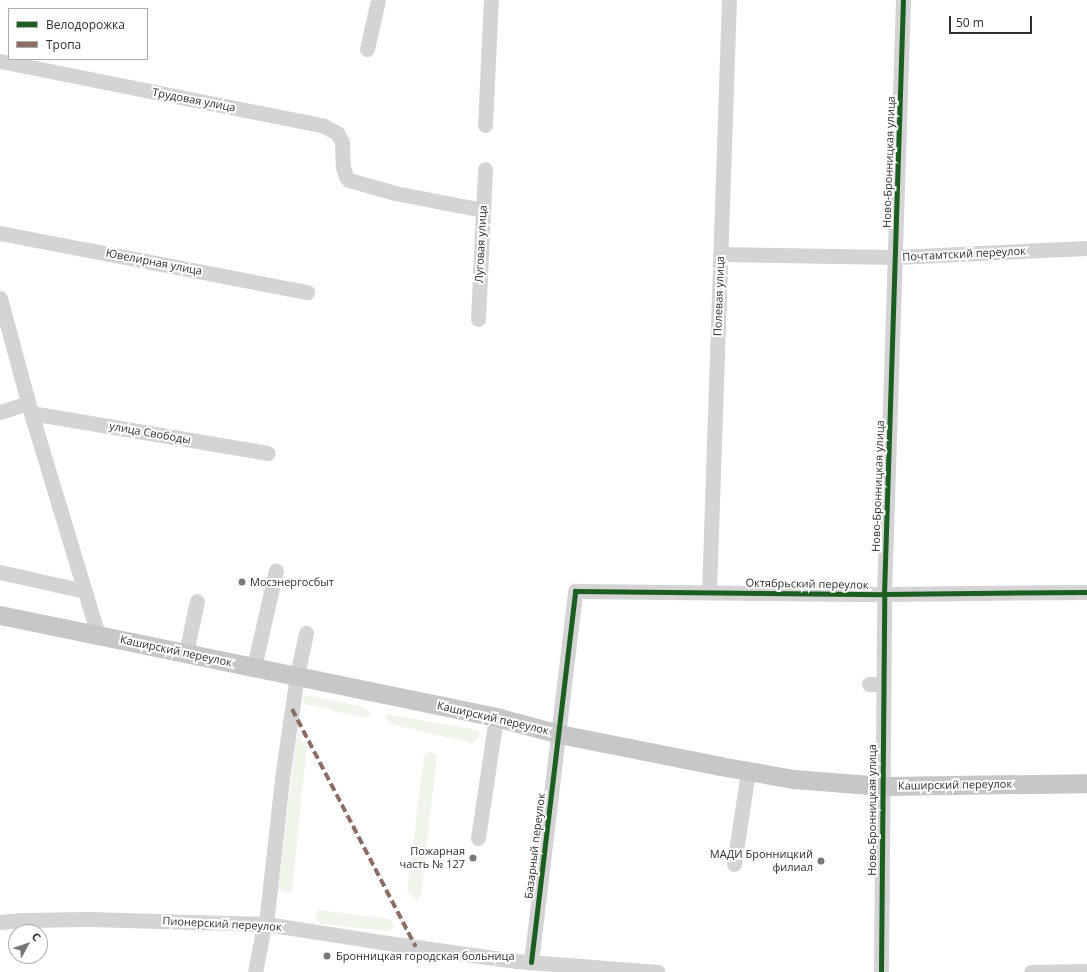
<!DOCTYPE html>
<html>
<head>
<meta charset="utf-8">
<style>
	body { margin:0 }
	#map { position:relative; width:1087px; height:972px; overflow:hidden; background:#fff; font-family:"Open Sans",sans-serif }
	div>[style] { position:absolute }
	.green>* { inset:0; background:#f0f5ec }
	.minor>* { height:15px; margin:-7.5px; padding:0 7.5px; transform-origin:7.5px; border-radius:7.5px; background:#d4d4d4 }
	.major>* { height:19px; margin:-9.5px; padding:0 9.5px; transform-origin:9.5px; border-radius:9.5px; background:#c7c7c7 }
	.quiet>* { height:4px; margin-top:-2px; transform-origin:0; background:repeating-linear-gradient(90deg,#8d6e63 0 8px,transparent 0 12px) }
	.cycleway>* { height:5px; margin:-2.5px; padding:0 2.5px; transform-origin:2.5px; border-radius:2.5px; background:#1b5e20 }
	.dots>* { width:11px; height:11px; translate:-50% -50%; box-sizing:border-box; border:2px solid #fff; border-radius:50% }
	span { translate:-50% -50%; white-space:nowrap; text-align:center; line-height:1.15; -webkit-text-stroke:4px #fff; paint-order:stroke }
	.street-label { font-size:11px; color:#2f2f2f }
	.poi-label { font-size:11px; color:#2f2f2f }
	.left { translate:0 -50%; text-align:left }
	.right { translate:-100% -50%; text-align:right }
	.legend { position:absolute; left:8px; top:8px; width:140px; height:52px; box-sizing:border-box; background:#fff; border:1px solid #acacac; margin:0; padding:5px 7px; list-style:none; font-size:12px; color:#2f2f2f }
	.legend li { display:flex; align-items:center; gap:8px; height:20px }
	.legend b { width:20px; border:1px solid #acacac }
	.north { position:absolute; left:8px; top:924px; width:40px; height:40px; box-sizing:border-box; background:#fff; border:1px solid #acacac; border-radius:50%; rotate:50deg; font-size:11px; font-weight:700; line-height:16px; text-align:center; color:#2f2f2f }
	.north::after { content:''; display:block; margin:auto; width:14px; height:18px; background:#787878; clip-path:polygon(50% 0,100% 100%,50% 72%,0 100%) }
	.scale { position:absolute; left:949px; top:16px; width:83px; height:18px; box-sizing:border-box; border:2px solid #2f2f2f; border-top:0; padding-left:5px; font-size:12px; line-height:14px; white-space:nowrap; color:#2f2f2f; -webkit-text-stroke:3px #fff; paint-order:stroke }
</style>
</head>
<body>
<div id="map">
	<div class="green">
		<div style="clip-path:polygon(306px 695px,360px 706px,369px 711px,370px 714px,366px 718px,304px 704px,303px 699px)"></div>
		<div style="clip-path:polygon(386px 714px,477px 730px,480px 734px,477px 740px,471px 743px,390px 724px,386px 718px)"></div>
		<div style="clip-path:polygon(300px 736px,307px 747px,292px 891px,289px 893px,284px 892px,278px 887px,296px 739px)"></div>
		<div style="clip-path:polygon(429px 752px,433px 752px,437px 756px,421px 896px,417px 900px,407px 892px,424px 755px)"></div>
		<div style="clip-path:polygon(319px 910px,391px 919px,394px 926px,389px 931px,320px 924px,315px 918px,315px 914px)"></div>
	</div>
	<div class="minor">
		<div style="left:367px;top:49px;width:50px;rotate:-77.3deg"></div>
		<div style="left:0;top:61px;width:330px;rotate:11.3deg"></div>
		<div style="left:324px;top:126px;width:15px;rotate:28deg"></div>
		<div style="left:337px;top:133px;width:10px;rotate:61deg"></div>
		<div style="left:342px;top:142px;width:25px;rotate:88deg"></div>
		<div style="left:343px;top:167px;width:10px;rotate:73deg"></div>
		<div style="left:346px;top:177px;width:4px;rotate:45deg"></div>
		<div style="left:349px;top:180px;width:48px;rotate:15.8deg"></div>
		<div style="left:395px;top:193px;width:90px;rotate:10.9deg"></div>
		<div style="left:485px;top:125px;width:125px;rotate:-87.3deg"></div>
		<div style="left:0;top:233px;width:313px;rotate:10.9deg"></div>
		<div style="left:720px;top:254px;width:176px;rotate:1deg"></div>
		<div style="left:896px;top:257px;width:191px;rotate:-2.7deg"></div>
		<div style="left:0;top:298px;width:119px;rotate:74.9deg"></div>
		<div style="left:31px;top:413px;width:232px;rotate:73.2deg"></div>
		<div style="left:478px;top:319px;width:150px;rotate:-87.3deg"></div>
		<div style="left:0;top:412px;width:29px;rotate:-18deg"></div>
		<div style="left:31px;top:413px;width:240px;rotate:9.6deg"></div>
		<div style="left:0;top:572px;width:87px;rotate:12.6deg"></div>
		<div style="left:709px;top:592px;width:592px;rotate:-88.07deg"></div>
		<div style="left:186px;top:653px;width:53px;rotate:-78.1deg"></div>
		<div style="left:254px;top:667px;width:99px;rotate:-77.2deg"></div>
		<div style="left:869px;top:684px;width:14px"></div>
		<div style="left:478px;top:838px;width:122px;rotate:-81.5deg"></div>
		<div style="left:734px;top:864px;width:94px;rotate:-81.4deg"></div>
		<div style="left:0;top:922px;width:22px;rotate:-5deg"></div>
		<div style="left:22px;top:920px;width:67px;rotate:-0.9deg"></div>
		<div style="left:89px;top:919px;width:177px;rotate:1.6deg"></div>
		<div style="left:266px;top:924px;width:116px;rotate:8.9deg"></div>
		<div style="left:381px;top:942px;width:136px;rotate:8deg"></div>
		<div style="left:516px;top:961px;width:142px;rotate:4.4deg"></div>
		<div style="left:266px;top:924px;width:147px;rotate:-83.7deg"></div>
		<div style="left:282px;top:778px;width:104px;rotate:-81.7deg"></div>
		<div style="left:297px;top:675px;width:43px;rotate:-77.9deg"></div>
		<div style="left:531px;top:962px;width:374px;rotate:-83.2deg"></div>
		<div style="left:575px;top:591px;width:309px;rotate:0.6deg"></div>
		<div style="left:884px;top:594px;width:203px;rotate:-0.6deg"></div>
		<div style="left:255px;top:972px;width:38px;rotate:-79deg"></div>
		<div style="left:262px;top:935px;width:11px;rotate:-90deg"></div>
		<div style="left:881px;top:972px;width:378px;rotate:-89.5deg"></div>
		<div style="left:884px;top:594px;width:594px;rotate:-88.17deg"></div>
		<div style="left:1031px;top:972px;width:56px;rotate:-1deg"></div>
	</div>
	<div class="major">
		<div style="left:0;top:615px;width:506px;rotate:11.62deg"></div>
		<div style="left:496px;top:717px;width:65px;rotate:15.1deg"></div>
		<div style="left:559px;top:734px;width:164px;rotate:11.2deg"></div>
		<div style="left:720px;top:766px;width:75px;rotate:10deg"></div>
		<div style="left:794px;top:779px;width:89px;rotate:4.5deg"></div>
		<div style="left:883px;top:786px;width:204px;rotate:-0.8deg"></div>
	</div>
	<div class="quiet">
		<div style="left:292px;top:709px;width:268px;rotate:62.5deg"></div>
	</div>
	<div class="cycleway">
		<div style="left:531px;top:962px;width:374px;rotate:-83.2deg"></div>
		<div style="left:575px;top:591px;width:309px;rotate:0.6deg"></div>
		<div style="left:884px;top:594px;width:203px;rotate:-0.6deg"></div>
		<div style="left:881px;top:972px;width:378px;rotate:-89.5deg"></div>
		<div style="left:884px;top:594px;width:594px;rotate:-88.17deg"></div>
	</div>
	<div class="dots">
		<div style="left:242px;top:582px;background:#787878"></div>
		<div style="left:473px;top:858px;background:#787878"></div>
		<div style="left:821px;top:861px;background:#787878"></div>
		<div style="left:327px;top:956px;background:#787878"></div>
	</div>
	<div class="street-label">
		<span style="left:194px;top:100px;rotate:11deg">Трудовая улица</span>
		<span style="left:889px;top:162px;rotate:-88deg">Ново-Бронницкая улица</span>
		<span style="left:481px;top:244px;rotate:-87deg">Луговая улица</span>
		<span style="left:964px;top:254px;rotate:-3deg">Почтамтский переулок</span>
		<span style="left:154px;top:262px;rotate:11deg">Ювелирная улица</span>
		<span style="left:719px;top:296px;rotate:-88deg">Полевая улица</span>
		<span style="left:150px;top:433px;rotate:10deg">улица Свободы</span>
		<span style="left:878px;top:486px;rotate:-88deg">Ново-Бронницкая улица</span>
		<span style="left:807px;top:584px;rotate:1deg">Октябрьский переулок</span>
		<span style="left:176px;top:651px;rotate:12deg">Каширский переулок</span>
		<span style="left:493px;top:718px;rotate:13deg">Каширский переулок</span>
		<span style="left:955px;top:785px;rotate:-1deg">Каширский переулок</span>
		<span style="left:872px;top:810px;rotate:-90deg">Ново-Бронницкая улица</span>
		<span style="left:535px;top:846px;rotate:-83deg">Базарный переулок</span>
		<span style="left:222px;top:924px;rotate:3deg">Пионерский переулок</span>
	</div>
	<div class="poi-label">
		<span class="left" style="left:250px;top:582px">Мосэнергосбыт</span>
		<span class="right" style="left:465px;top:858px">Пожарная<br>часть № 127</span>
		<span class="right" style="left:813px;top:861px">МАДИ Бронницкий<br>филиал</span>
		<span class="left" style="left:336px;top:956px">Бронницкая городская больница</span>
	</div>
	<ul class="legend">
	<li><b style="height:5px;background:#1b5e20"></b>Велодорожка</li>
	<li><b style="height:5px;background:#8d6e63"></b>Тропа</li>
	</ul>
	<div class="north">С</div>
	<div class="scale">50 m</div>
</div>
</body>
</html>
